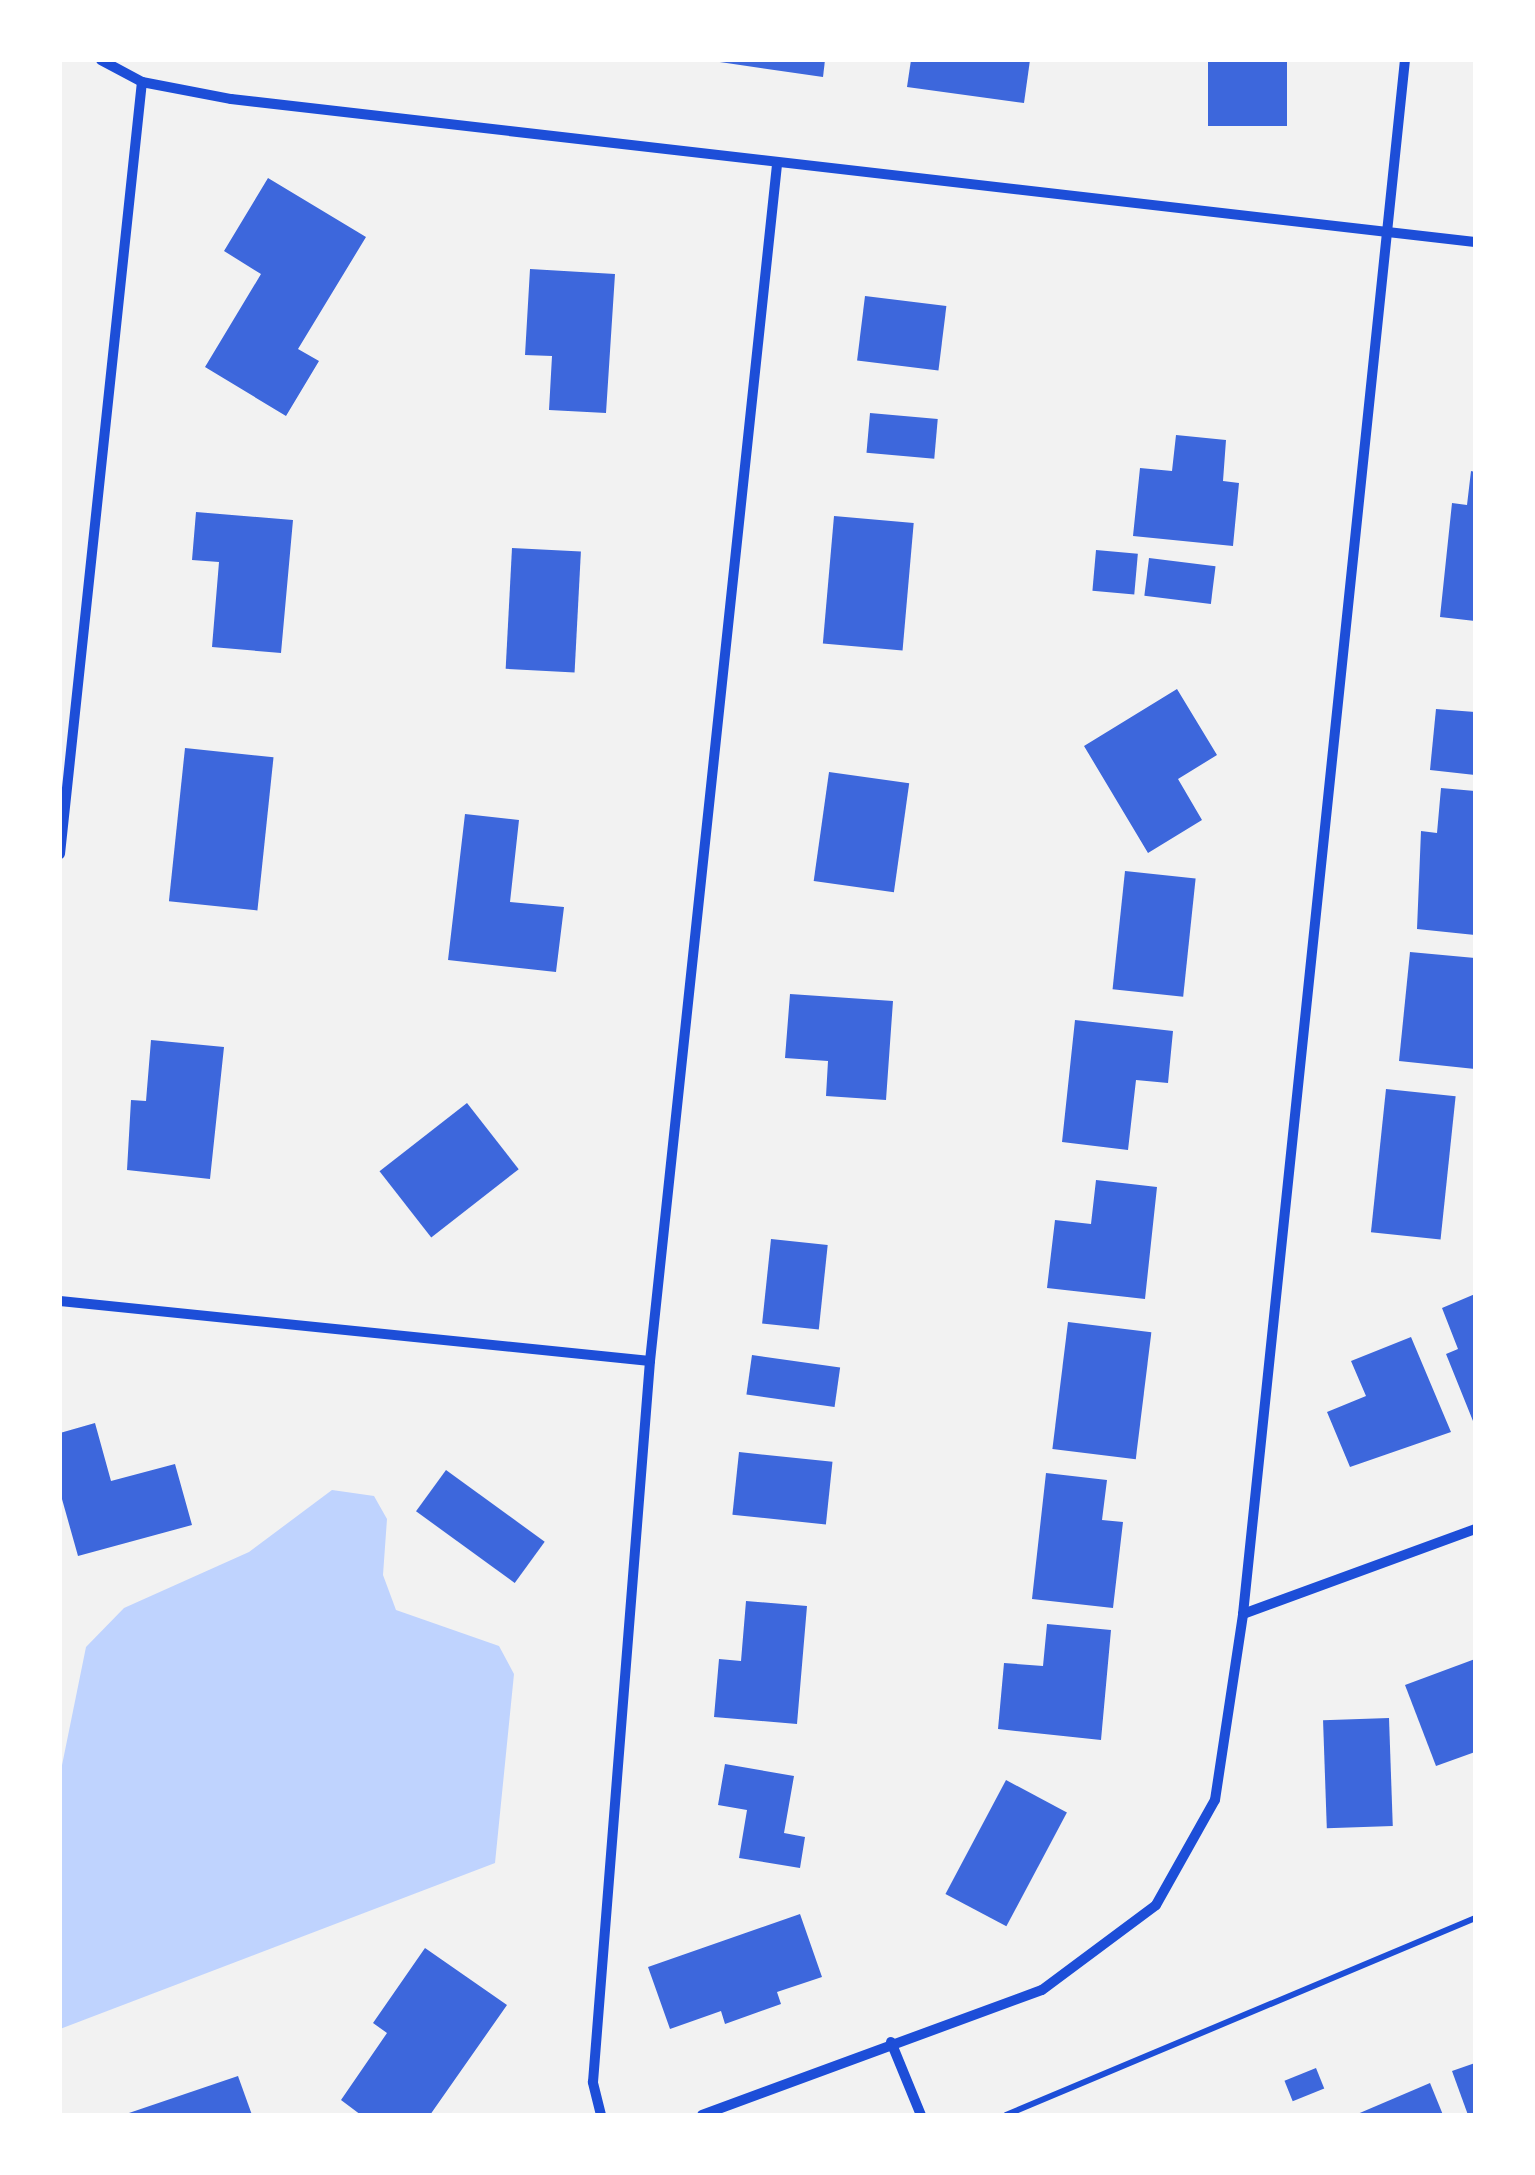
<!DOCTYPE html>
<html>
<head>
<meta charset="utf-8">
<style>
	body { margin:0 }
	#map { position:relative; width:1535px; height:2175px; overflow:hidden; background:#f2f2f2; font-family:"IBM Plex Serif",serif }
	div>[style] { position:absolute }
	.water>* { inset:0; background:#bfd3fe }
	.building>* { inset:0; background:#3d67dc; transform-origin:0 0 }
	.path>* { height:6px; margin:-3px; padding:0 3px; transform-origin:3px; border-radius:3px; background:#1d4ed8 }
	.minor>* { height:10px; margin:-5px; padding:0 5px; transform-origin:5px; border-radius:5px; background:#1d4ed8 }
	span { translate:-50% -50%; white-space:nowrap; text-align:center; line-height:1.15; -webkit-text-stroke:10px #fff; paint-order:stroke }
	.frame { position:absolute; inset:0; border:62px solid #fff; pointer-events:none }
</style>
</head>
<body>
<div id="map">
	<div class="water">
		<div style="clip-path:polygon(332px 1490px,374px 1496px,387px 1519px,383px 1575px,396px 1610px,499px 1646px,514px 1674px,495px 1863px,60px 2029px,60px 1775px,86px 1647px,124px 1608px,249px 1552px)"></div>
	</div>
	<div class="building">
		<div style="clip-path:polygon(706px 60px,825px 60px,823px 77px)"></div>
		<div style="clip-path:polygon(911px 60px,1030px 60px,1024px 103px,907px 87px)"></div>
		<div style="left:1208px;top:60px;width:79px;height:66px"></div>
		<div style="clip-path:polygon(268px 178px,366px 237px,298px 349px,319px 361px,286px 416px,205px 367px,261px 274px,224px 251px)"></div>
		<div style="clip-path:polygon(530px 269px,615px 274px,606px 413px,549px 410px,552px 356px,525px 355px)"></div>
		<div style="left:865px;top:296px;width:82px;height:65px;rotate:7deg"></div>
		<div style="left:870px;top:413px;width:68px;height:40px;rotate:5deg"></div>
		<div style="clip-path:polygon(1176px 435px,1226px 440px,1223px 481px,1239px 483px,1233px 546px,1133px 536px,1140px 468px,1172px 471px)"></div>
		<div style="clip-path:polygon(1471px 471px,1475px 472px,1475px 621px,1440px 617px,1452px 503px,1467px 505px)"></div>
		<div style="clip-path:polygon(196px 512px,293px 520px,281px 653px,212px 647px,219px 562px,192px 560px)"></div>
		<div style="left:834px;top:516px;width:80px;height:128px;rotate:5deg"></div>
		<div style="left:512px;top:548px;width:69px;height:121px;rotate:3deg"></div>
		<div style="left:1096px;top:550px;width:42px;height:41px;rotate:5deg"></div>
		<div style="left:1149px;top:558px;width:67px;height:38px;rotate:7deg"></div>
		<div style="clip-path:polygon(1177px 689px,1217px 755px,1178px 779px,1202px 820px,1148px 853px,1084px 746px)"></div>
		<div style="clip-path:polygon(1436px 709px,1475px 712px,1475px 775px,1430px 770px)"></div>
		<div style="left:185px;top:748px;width:89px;height:154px;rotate:6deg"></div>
		<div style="left:829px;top:772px;width:81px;height:110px;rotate:8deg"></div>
		<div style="clip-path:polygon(1441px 788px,1475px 791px,1475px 935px,1417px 929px,1421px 831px,1437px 833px)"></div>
		<div style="clip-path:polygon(465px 814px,519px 820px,510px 902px,564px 907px,556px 972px,448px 960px)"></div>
		<div style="left:1125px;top:871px;width:71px;height:119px;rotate:6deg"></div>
		<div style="clip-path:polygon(1410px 952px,1475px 958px,1475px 1069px,1399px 1061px)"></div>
		<div style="clip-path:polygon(790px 994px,893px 1001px,886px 1100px,826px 1096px,828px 1061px,785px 1058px)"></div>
		<div style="clip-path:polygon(1075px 1020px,1173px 1031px,1168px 1083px,1136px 1080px,1128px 1150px,1062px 1142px)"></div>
		<div style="clip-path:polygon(151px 1040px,224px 1047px,210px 1179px,127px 1170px,131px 1100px,146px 1101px)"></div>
		<div style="left:1386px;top:1089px;width:70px;height:144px;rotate:6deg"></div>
		<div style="left:467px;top:1103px;width:84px;height:111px;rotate:52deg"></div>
		<div style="clip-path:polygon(1096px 1180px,1157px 1187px,1145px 1299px,1047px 1288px,1055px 1220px,1091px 1224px)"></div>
		<div style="left:771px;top:1239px;width:57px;height:85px;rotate:6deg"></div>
		<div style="clip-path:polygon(1475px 1294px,1475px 1426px,1446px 1354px,1458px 1349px,1442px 1308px)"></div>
		<div style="left:1068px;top:1322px;width:84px;height:128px;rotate:7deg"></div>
		<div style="clip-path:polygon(1411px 1337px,1451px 1432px,1350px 1467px,1327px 1412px,1366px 1396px,1351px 1361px)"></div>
		<div style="left:752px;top:1355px;width:89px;height:40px;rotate:8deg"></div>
		<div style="clip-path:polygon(95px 1423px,111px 1481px,175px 1464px,192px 1525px,78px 1556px,60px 1492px,60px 1433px)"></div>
		<div style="left:739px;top:1452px;width:94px;height:63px;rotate:6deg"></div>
		<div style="left:446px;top:1470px;width:122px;height:51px;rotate:36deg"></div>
		<div style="clip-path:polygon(1046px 1473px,1107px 1480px,1102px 1520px,1123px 1522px,1113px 1608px,1032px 1599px)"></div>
		<div style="clip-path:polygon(746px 1601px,807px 1606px,797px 1724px,714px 1717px,719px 1659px,741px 1661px)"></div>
		<div style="clip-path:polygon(1047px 1624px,1111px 1630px,1101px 1740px,998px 1729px,1004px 1663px,1043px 1666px)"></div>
		<div style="clip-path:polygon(1475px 1659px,1475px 1752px,1436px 1766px,1405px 1685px)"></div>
		<div style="left:1389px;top:1718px;width:108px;height:66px;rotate:88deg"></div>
		<div style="clip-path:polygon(725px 1764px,794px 1776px,784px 1833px,805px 1837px,800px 1868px,739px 1858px,747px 1810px,718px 1805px)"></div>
		<div style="left:1006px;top:1780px;width:69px;height:129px;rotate:28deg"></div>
		<div style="clip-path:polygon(800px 1914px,822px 1977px,777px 1992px,781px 2004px,725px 2024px,721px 2011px,670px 2029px,648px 1967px)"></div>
		<div style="clip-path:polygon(425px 1948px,507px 2005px,430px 2115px,361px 2115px,341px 2100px,387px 2033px,373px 2023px)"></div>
		<div style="clip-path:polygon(1475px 2063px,1475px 2115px,1468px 2115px,1452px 2071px)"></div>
		<div style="left:1316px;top:2068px;width:22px;height:34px;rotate:68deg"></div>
		<div style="clip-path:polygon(238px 2076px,252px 2115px,127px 2115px,126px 2114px)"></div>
		<div style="clip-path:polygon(1430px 2083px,1443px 2115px,1355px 2115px)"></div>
	</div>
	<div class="path">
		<div style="left:1006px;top:2115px;width:509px;rotate:-22.78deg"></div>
	</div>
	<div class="minor">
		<div style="left:101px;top:60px;width:47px;rotate:28.2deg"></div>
		<div style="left:142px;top:82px;width:91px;rotate:10.8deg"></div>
		<div style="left:231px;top:99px;width:1252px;rotate:6.56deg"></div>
		<div style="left:60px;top:854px;width:776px;rotate:-83.94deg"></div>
		<div style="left:60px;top:1301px;width:593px;rotate:5.81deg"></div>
		<div style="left:1243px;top:1614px;width:247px;rotate:-20.1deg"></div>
		<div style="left:891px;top:2042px;width:79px;rotate:67.7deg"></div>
		<div style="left:601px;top:2115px;width:34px;rotate:-104deg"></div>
		<div style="left:593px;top:2082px;width:723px;rotate:-85.48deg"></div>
		<div style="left:650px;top:1361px;width:1203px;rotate:-83.94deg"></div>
		<div style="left:702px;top:2115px;width:362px;rotate:-20.2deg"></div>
		<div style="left:1042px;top:1990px;width:142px;rotate:-36.7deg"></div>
		<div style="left:1156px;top:1905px;width:120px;rotate:-60.7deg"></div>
		<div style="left:1215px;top:1800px;width:188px;rotate:-81.4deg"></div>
		<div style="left:1243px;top:1614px;width:1562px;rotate:-84.05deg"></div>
	</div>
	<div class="frame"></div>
</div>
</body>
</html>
